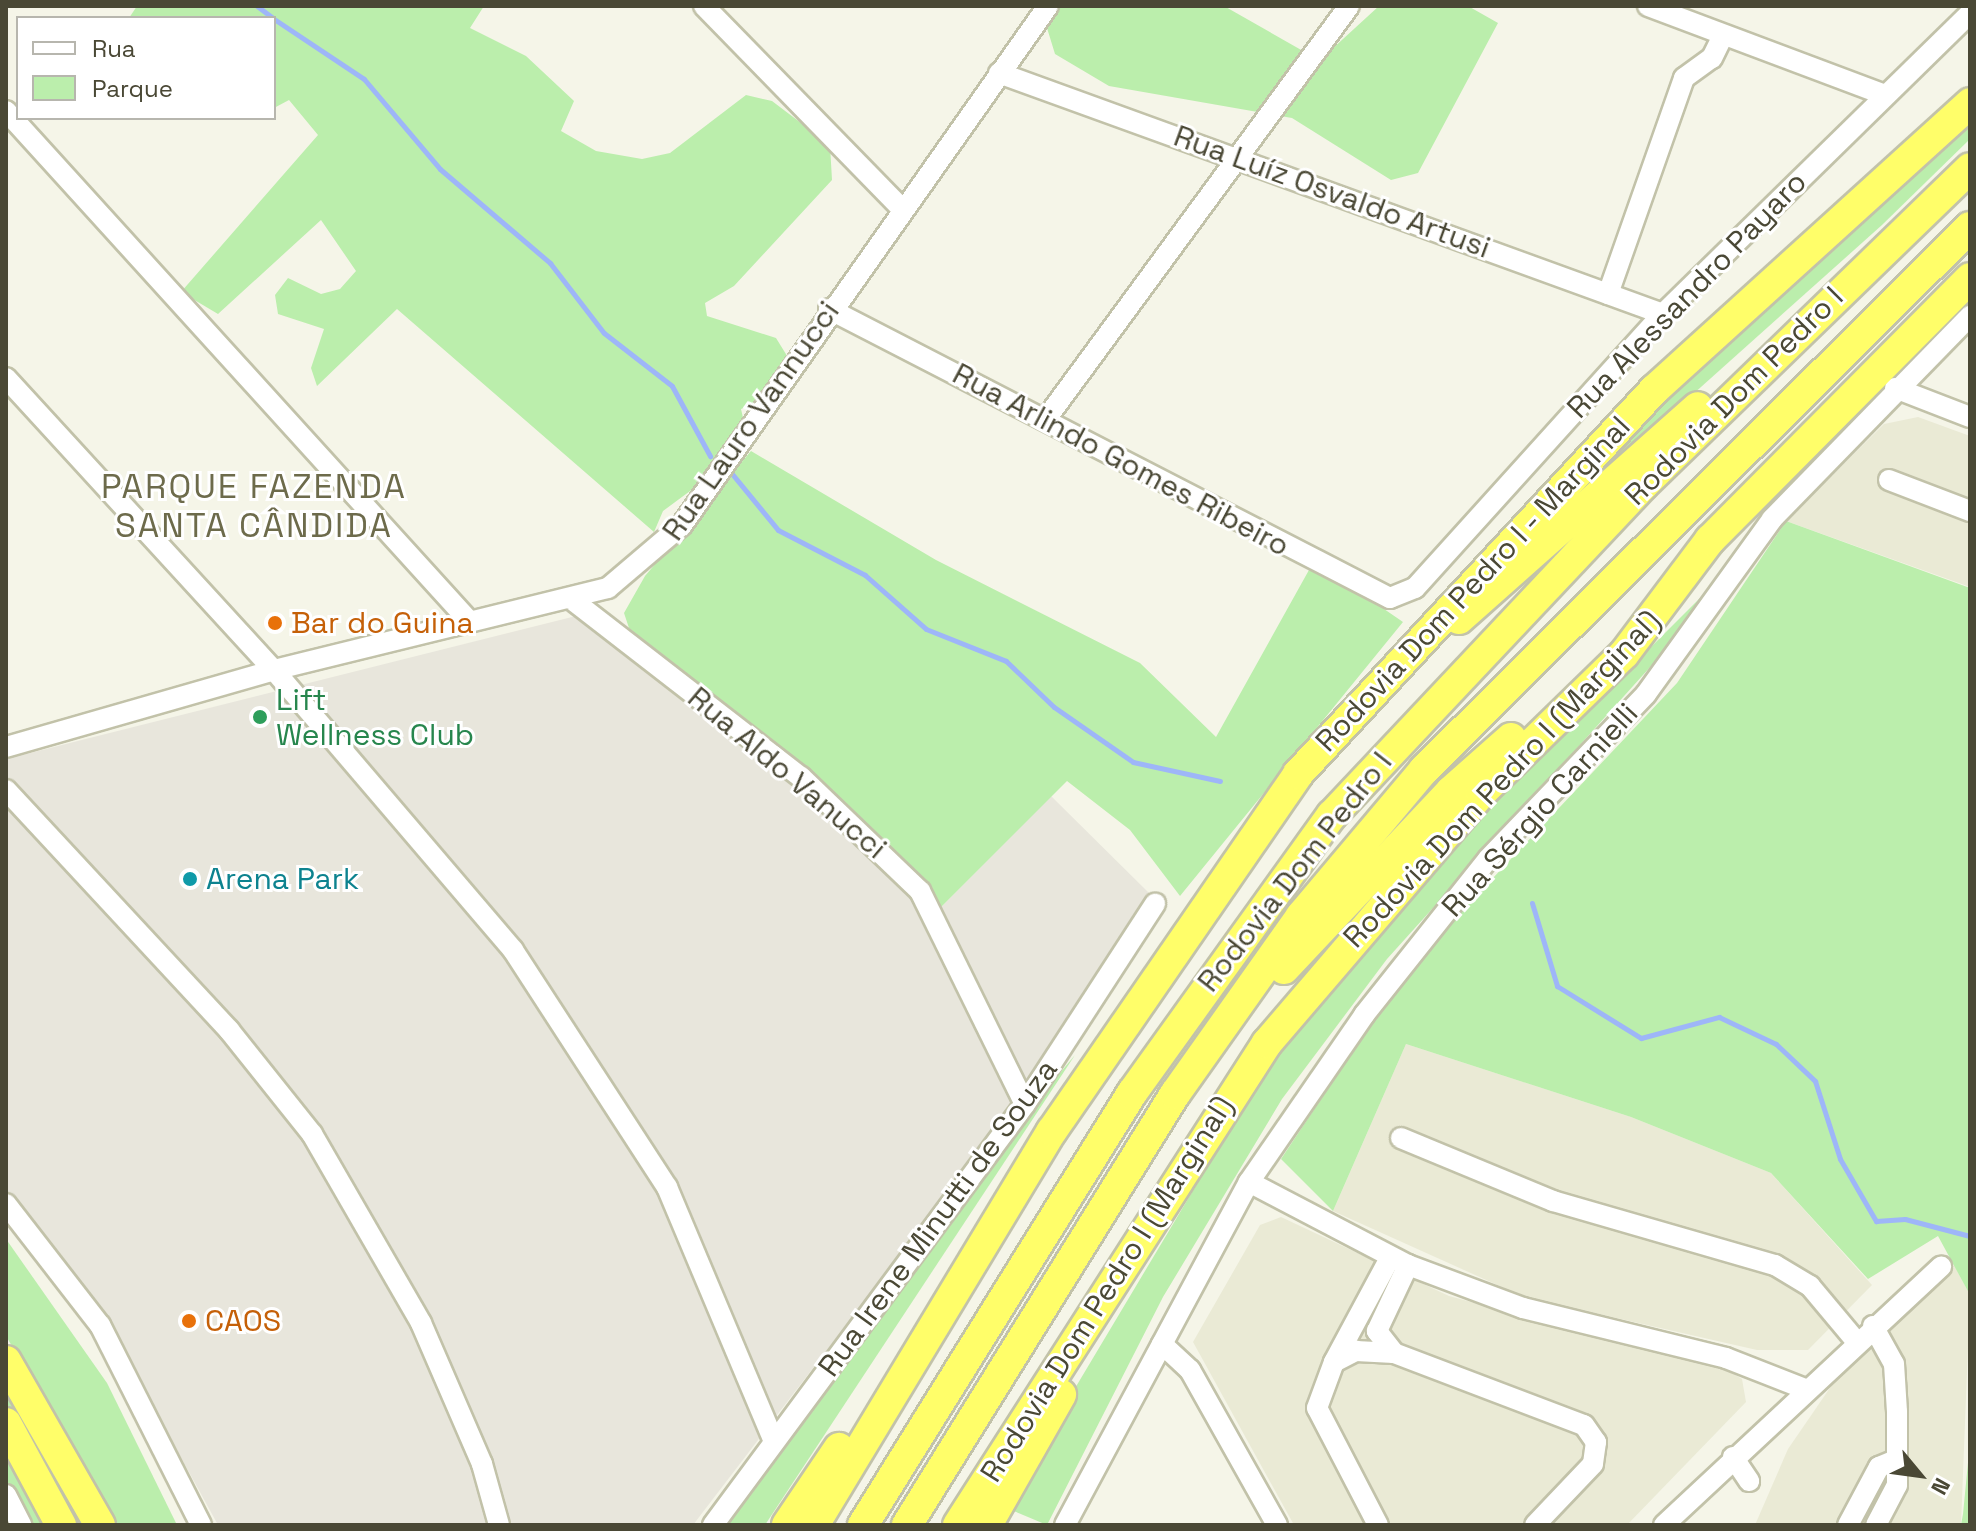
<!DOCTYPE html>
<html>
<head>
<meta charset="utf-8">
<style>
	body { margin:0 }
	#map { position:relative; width:1976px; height:1531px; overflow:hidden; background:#f5f5e8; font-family:"Space Grotesk",sans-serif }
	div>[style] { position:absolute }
	.residential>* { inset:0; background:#eaead5 }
	.industrial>* { inset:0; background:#e8e6dc }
	.green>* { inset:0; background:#bbeeac }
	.stream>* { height:5px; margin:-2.5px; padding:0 2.5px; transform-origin:2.5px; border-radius:2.5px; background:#9eb6f8 }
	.roads { filter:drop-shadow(2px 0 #c2c2a9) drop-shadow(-2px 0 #c2c2a9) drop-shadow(0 2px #c2c2a9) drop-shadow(0 -2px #c2c2a9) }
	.minor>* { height:20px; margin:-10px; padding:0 10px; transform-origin:10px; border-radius:10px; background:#fff }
	.highway>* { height:30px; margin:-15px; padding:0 15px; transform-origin:15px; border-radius:15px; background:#fffe69 }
	.dots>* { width:22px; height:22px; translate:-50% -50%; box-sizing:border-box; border:4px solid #fff; border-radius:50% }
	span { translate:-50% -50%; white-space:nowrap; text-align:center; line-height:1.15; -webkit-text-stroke:6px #fff; paint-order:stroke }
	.street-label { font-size:30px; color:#4a4835 }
	.food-label { font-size:30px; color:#c56008 }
	.left { translate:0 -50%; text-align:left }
	.leisure-label { font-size:30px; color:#27864d }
	.culture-label { font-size:30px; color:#0d838f }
	.quarter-label { font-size:34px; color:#6d6b4b; letter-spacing:2px }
	.frame { position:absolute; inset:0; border:8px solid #4a4835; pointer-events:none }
	.legend { position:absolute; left:16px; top:16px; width:260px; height:104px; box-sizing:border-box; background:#fff; border:2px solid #b7b6ae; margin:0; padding:10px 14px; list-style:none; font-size:24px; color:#4a4835 }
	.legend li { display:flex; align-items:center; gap:16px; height:40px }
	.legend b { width:40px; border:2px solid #b7b6ae }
	.north { position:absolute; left:1880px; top:1435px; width:80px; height:80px; -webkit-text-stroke:6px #fff; paint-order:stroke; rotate:119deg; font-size:22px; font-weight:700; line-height:32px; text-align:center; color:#4a4835 }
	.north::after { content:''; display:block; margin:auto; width:28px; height:36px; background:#4a4835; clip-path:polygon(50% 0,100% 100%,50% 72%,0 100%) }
</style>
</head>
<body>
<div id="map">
	<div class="residential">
		<div style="clip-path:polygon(1918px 417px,1970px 436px,1970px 587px,1786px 521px,1884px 424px)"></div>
		<div style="clip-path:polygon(1406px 1044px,1631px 1117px,1771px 1173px,1872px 1285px,1808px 1350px,1757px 1350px,1524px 1297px,1333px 1211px)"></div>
		<div style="clip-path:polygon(1281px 1217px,1449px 1296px,1729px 1371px,1742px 1379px,1746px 1402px,1627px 1525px,1294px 1525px,1193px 1342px,1260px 1225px)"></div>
		<div style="clip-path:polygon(1952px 1261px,1970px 1295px,1961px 1525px,1755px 1525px,1788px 1449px,1845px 1366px)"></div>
	</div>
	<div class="industrial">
		<div style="clip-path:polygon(576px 616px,811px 801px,934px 914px,1051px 796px,1150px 894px,1012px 1108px,693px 1525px,218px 1525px,94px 1299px,6px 1190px,6px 759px)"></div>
	</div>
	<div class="green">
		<div style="clip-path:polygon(137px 6px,484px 6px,470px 28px,526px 56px,574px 101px,561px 131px,596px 151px,642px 159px,670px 153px,746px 95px,772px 101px,830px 145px,832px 180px,734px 286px,705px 303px,707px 316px,776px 338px,789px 359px,759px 403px,741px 409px,744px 422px,705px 480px,663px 511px,654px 532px,397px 309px,317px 386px,311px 368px,324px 329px,278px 314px,275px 295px,288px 278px,321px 294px,340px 289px,356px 271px,321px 220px,218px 314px,181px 292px,318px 135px,289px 100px,274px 108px,274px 18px,129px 18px)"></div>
		<div style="clip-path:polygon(1060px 6px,1224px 6px,1303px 51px,1331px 50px,1379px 6px,1468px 6px,1498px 23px,1418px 173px,1391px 180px,1292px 118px,1109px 86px,1055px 54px,1047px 28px)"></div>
		<div style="clip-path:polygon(1970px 118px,1970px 139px,1882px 225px,1615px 464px,1606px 457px,1757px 306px)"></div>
		<div style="clip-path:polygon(751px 451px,936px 560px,1140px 663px,1216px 737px,1314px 561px,1403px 622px,1180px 896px,1130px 830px,1067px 781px,934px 914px,801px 777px,629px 628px,624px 613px,645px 576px)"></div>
		<div style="clip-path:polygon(1786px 521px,1970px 588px,1970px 1295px,1938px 1236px,1868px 1279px,1771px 1173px,1631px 1117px,1406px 1044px,1333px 1211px,1281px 1159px,1375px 1018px,1458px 915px,1677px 683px)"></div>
		<div style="clip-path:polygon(1725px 573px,1652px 665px,1387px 959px,1282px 1099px,1163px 1297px,1047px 1525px,1004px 1507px,1274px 1055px,1484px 814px)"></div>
		<div style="clip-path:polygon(1075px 1055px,765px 1525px,723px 1525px,1019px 1122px)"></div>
		<div style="clip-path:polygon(6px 1239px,107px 1383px,177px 1525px,117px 1525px,6px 1336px)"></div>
		<div style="clip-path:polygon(6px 1378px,86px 1525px,71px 1525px,6px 1411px)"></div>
		<div style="clip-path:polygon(6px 1436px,52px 1525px,28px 1525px,6px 1483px)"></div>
		<div style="clip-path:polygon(1970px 1442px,1970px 1525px,1961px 1525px,1963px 1514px)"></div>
	</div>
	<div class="stream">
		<div style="left:257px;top:6px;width:20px;rotate:37deg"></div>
		<div style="left:274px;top:19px;width:108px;rotate:33.7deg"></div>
		<div style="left:364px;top:79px;width:118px;rotate:49.8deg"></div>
		<div style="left:440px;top:169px;width:145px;rotate:40.5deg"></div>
		<div style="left:550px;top:263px;width:88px;rotate:52.4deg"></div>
		<div style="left:604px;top:333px;width:86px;rotate:37.9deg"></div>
		<div style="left:672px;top:386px;width:80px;rotate:61.5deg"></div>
		<div style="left:733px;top:475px;width:71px;rotate:50.7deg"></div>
		<div style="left:778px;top:530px;width:98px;rotate:27.3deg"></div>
		<div style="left:865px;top:575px;width:81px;rotate:41.5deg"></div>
		<div style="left:926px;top:629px;width:86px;rotate:21.8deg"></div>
		<div style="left:1006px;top:661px;width:66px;rotate:43.8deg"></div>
		<div style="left:1054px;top:707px;width:96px;rotate:34.8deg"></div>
		<div style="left:1133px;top:762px;width:89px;rotate:12.3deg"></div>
		<div style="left:1532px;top:903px;width:87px;rotate:73.2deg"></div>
		<div style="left:1557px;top:986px;width:99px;rotate:31.8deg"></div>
		<div style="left:1641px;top:1038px;width:81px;rotate:-15.1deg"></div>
		<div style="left:1719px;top:1017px;width:63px;rotate:25.3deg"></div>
		<div style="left:1776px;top:1044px;width:54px;rotate:43.5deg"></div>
		<div style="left:1815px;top:1081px;width:82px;rotate:72.2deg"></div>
		<div style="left:1840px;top:1159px;width:72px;rotate:59.9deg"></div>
		<div style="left:1876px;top:1221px;width:29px;rotate:-4deg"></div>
		<div style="left:1905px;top:1219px;width:67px;rotate:14.7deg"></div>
	</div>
	<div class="roads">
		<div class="minor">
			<div style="left:704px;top:6px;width:282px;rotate:45.7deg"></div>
			<div style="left:1648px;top:6px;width:250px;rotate:20.6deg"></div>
			<div style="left:999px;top:73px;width:706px;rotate:19.95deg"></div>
			<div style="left:6px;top:111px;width:690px;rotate:47.76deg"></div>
			<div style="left:1608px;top:294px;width:229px;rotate:-70.6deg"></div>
			<div style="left:1684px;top:78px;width:34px;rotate:-36deg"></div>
			<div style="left:1712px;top:58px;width:25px;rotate:-64deg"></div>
			<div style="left:829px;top:309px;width:631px;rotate:27.26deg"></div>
			<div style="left:1390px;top:598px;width:27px;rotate:-22deg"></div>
			<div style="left:1415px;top:588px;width:370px;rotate:-47.9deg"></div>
			<div style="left:1663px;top:314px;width:430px;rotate:-44.4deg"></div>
			<div style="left:6px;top:378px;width:396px;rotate:47.5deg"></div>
			<div style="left:274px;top:670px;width:368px;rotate:49.5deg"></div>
			<div style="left:513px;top:950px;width:283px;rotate:57deg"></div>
			<div style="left:667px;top:1187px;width:276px;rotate:67.2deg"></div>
			<div style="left:1895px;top:388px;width:80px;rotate:21.1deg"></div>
			<div style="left:1046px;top:419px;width:512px;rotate:-53.73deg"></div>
			<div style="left:1889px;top:480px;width:87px;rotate:20.9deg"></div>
			<div style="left:575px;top:602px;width:286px;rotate:37.8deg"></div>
			<div style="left:801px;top:777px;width:165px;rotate:43.8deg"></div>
			<div style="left:920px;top:891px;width:237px;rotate:63.8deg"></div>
			<div style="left:6px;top:747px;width:279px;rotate:-16deg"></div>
			<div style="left:274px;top:670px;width:344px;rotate:-13.8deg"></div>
			<div style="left:608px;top:588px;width:97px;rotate:-40.4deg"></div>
			<div style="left:682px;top:525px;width:635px;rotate:-54.81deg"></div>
			<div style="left:6px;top:790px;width:328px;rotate:47.1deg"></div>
			<div style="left:229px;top:1030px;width:133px;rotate:51.4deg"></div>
			<div style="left:312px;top:1134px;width:218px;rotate:60deg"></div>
			<div style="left:421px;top:1323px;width:154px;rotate:66.6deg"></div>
			<div style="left:482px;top:1464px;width:63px;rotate:74.4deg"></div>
			<div style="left:1401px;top:1138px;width:165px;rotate:22.5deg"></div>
			<div style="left:1553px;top:1201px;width:231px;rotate:16.1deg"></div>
			<div style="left:1775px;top:1265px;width:41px;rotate:31deg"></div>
			<div style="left:1810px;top:1286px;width:72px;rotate:50.1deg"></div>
			<div style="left:1249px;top:1182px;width:179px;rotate:27.6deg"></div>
			<div style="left:1408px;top:1265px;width:123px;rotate:20.5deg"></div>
			<div style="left:1523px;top:1308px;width:209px;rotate:13.8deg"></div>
			<div style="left:1726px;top:1358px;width:85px;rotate:21.4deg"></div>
			<div style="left:6px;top:1204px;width:153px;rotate:52.2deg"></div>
			<div style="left:100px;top:1325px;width:224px;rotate:63.2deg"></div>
			<div style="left:1873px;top:1326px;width:43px;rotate:61.1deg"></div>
			<div style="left:1894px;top:1364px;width:48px;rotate:86.4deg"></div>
			<div style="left:1897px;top:1412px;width:73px;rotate:90deg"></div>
			<div style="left:1897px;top:1485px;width:45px;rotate:117.7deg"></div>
			<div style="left:1162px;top:1344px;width:38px;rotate:43deg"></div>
			<div style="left:1190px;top:1370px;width:178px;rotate:60.7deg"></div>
			<div style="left:1394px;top:1353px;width:28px;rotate:-128deg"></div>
			<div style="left:1377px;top:1331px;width:73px;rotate:-64.8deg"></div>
			<div style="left:1334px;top:1362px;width:118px;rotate:-61.7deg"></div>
			<div style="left:1733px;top:1457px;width:29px;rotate:56deg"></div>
			<div style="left:6px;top:1495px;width:34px;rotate:63deg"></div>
			<div style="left:713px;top:1525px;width:524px;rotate:-53.46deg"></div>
			<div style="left:1025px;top:1104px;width:239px;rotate:-57deg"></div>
			<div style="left:1065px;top:1525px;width:389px;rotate:-61.8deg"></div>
			<div style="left:1249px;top:1182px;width:203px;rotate:-55.4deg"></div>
			<div style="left:1364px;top:1015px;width:199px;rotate:-51.5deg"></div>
			<div style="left:1488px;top:859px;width:228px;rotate:-46.2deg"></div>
			<div style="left:1646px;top:694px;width:216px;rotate:-54.2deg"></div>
			<div style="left:1772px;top:519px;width:284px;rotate:-45.7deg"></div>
			<div style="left:1378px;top:1525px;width:132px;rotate:-117.5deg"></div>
			<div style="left:1317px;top:1408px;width:49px;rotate:-69.7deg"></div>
			<div style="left:1334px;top:1362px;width:25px;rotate:-27deg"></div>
			<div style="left:1356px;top:1351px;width:38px;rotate:3deg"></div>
			<div style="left:1394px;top:1353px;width:203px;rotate:20.8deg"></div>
			<div style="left:1584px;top:1425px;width:21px;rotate:55deg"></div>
			<div style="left:1596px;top:1442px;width:22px;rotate:98deg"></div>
			<div style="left:1593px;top:1464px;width:84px;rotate:133.6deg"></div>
			<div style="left:1664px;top:1525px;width:379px;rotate:-43deg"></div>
			<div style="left:1848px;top:1525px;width:66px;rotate:-61.9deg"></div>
			<div style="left:1879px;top:1467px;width:15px;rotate:-23deg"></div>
		</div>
		<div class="highway">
			<div style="left:1459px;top:619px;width:319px;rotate:-41.6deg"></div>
			<div style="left:1284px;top:969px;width:244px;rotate:-46.8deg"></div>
			<div style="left:1451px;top:791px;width:80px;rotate:-41.5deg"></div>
			<div style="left:6px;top:1361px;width:189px;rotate:60.2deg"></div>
			<div style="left:6px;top:1423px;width:116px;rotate:61.7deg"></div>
			<div style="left:787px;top:1525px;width:93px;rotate:-56deg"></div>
			<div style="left:814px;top:1525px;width:460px;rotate:-58.9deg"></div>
			<div style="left:1052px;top:1131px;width:434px;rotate:-55.4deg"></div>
			<div style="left:1298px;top:774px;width:524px;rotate:-47.17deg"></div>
			<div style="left:1654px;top:390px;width:427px;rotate:-42.2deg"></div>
			<div style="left:863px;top:1525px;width:509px;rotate:-58.09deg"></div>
			<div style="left:1132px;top:1093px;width:342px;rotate:-54.3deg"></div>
			<div style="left:1332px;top:815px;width:453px;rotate:-46.7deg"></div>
			<div style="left:1643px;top:485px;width:455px;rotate:-44.1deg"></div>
			<div style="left:907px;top:1525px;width:508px;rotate:-58.13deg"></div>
			<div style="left:1175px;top:1094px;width:218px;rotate:-54.7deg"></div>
			<div style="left:1301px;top:916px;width:191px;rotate:-49.9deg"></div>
			<div style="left:1424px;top:770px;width:770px;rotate:-44.84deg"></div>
			<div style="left:958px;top:1525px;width:573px;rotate:-57.34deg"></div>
			<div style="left:1267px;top:1043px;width:329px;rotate:-49.4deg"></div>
			<div style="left:1481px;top:793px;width:199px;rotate:-44.2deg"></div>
			<div style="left:1624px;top:654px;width:143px;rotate:-53deg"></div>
			<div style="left:1710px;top:540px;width:369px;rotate:-45.2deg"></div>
			<div style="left:987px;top:1525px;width:150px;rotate:-60.4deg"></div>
		</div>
	</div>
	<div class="dots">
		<div style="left:275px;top:623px;background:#e8710a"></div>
		<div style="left:260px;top:717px;background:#2e9e5b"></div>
		<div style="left:190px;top:879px;background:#0f9aa8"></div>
		<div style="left:189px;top:1321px;background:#e8710a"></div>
	</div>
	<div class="street-label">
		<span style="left:1332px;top:192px;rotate:20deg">Rua Luíz Osvaldo Artusi</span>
		<span style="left:1687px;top:295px;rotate:-46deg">Rua Alessandro Payaro</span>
		<span style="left:1734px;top:396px;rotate:-45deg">Rodovia Dom Pedro I</span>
		<span style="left:751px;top:421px;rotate:-55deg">Rua Lauro Vannucci</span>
		<span style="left:1121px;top:460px;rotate:28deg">Rua Arlindo Gomes Ribeiro</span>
		<span style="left:1473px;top:584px;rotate:-47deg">Rodovia Dom Pedro I - Marginal</span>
		<span style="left:787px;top:773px;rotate:40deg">Rua Aldo Vanucci</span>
		<span style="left:1502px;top:779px;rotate:-47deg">Rodovia Dom Pedro I (Marginal)</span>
		<span style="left:1540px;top:810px;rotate:-48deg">Rua Sérgio Carnielli</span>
		<span style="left:1295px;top:872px;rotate:-52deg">Rodovia Dom Pedro I</span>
		<span style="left:938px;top:1218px;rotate:-54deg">Rua Irene Minutti de Souza</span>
		<span style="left:1107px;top:1289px;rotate:-58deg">Rodovia Dom Pedro I (Marginal)</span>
	</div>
	<div class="food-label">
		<span class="left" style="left:291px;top:623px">Bar do Guina</span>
		<span class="left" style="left:205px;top:1321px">CAOS</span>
	</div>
	<div class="leisure-label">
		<span class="left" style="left:276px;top:717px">Lift<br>Wellness Club</span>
	</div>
	<div class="culture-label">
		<span class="left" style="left:206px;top:879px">Arena Park</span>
	</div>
	<div class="quarter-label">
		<span style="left:254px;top:506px">PARQUE FAZENDA<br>SANTA CÂNDIDA</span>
	</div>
	<div class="frame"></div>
	<ul class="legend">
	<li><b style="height:10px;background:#fff"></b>Rua</li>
	<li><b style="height:22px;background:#bbeeac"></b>Parque</li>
	</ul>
	<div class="north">N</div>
</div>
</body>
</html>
